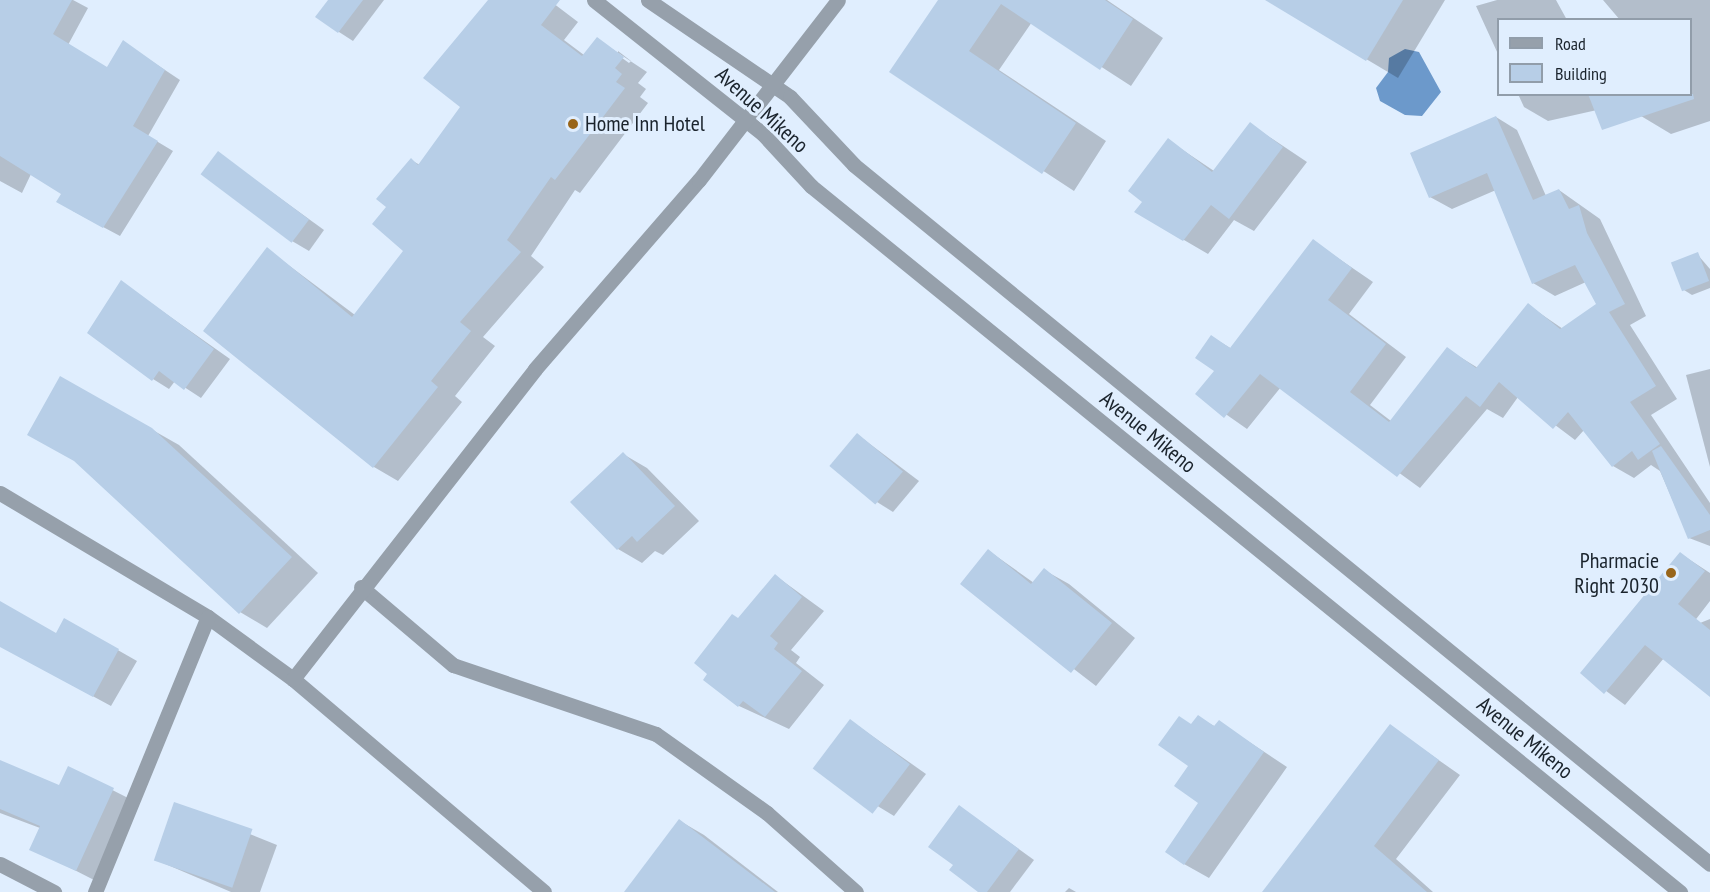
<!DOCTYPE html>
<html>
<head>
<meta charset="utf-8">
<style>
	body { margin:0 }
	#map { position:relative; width:1710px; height:892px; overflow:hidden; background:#e0eefe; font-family:"PT Sans Narrow",sans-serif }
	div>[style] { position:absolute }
	.water>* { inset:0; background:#6c99cb }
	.shadow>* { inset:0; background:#0003 }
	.building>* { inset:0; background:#b7cee7; transform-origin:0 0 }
	.minor>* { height:15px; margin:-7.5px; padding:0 7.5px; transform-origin:7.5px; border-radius:7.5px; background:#96a0ab }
	.dots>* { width:16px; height:16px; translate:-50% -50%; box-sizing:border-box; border:3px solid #e0eefe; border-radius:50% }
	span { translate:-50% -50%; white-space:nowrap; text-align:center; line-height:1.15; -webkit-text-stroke:6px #e0eefe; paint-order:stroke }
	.street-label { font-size:22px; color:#1a232c }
	.poi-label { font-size:22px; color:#1a232c }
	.left { translate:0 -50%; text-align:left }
	.right { translate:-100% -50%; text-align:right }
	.legend { position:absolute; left:1497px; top:18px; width:195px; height:78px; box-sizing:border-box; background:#e0eefe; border:2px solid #919daa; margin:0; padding:8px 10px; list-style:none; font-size:18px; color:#1a232c }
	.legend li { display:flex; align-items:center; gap:12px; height:30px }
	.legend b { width:30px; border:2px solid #919daa }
</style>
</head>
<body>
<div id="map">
	<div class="water">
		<div style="clip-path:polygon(1405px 49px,1419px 52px,1441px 92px,1422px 116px,1405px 115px,1380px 101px,1376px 88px,1388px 72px,1389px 58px)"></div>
	</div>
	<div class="shadow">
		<div style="clip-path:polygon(0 0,73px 0,88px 8px,68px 45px,107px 68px,123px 42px,180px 80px,148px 136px,173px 151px,120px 236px,73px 211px,63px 193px,31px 174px,22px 193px,0 181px)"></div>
		<div style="clip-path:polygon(329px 0,384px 0,353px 41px,339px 32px)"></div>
		<div style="clip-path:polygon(evenodd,489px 0,549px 0,578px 22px,564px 40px,584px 55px,597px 39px,647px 72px,638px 83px,646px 89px,640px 97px,648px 103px,580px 193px,575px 190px,531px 256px,544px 267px,483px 337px,495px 346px,455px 396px,462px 402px,398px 481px,374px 467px,267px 249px,355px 315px,406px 251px,388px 207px,411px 160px,420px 165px,462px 107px,489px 0,618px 51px,631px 61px,629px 63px,618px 55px,618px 51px)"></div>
		<div style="clip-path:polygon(940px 0,1107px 0,1163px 38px,1131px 86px,1032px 22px,999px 70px,1106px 141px,1074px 191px,892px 72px)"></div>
		<div style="clip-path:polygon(1267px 0,1445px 0,1398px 78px)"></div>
		<div style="clip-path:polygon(1497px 0,1556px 0,1567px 20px,1498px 20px,1498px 54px,1476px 6px)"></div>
		<div style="clip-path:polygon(1603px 0,1710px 0,1710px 121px,1671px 134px,1641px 116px,1690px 94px,1690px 20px,1620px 20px)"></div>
		<div style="clip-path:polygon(1518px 94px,1600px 94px,1606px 108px,1548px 121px,1524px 107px)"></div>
		<div style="clip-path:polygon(1496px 117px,1517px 130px,1546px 196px,1559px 190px,1600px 219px,1646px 316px,1630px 325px,1677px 399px,1651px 415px,1710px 503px,1710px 546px,1689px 538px,1660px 471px,1651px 465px,1634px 478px,1613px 466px,1584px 430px,1575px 440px,1518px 397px,1503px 418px,1487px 409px,1420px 488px,1281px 387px,1247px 429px,1197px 394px,1216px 371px,1212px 337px,1232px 349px,1313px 241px,1373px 282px,1349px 314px,1406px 357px,1370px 405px,1391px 421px,1447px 349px,1478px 368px,1528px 305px,1563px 329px,1598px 305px,1586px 282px,1555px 296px,1533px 283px,1496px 190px,1452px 209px,1430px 197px)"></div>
		<div style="clip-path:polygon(1250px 124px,1307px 162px,1254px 231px,1234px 220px,1208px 254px,1184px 240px,1144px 201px,1168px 140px,1214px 171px)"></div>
		<div style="clip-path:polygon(218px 153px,324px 230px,309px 251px,292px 241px)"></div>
		<div style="clip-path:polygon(1697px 254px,1710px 269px,1710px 288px,1692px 295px,1684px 290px)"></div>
		<div style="clip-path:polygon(121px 282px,230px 359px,201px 398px,175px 381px,169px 389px,153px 379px)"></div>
		<div style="clip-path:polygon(1710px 369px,1710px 467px,1686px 375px)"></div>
		<div style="clip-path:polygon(61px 378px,179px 445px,318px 573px,267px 628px,240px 612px)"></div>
		<div style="clip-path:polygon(858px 435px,919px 481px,893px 512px,877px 502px)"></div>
		<div style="clip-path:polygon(623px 454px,647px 468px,699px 521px,663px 555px,655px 551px,642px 563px,618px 549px,572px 502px)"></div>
		<div style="clip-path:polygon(989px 551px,1034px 583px,1044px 570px,1069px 584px,1135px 638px,1096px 686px,962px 583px)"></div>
		<div style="clip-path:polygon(1681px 554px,1710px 573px,1710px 601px,1690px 627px,1710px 619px,1710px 695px,1664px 658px,1625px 705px,1582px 673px)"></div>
		<div style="clip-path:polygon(776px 576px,824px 611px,791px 650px,800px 657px,796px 663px,824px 685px,789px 729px,739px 706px,705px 679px,739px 619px)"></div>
		<div style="clip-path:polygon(0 603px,56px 635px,65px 620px,137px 661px,111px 706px,0 646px)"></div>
		<div style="clip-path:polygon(1198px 717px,1216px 727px,1219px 722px,1287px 767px,1209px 878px,1184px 864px,1200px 803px,1190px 766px,1192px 726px)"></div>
		<div style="clip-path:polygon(851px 721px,926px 774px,894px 816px,815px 768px)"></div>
		<div style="clip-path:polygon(1390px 726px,1460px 775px,1396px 859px,1433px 892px,1281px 892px)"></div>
		<div style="clip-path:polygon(0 762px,60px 787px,69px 768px,132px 800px,94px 880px,45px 855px,48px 831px,0 813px)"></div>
		<div style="clip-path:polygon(175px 804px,277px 845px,260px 892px,231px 892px,156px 860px)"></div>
		<div style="clip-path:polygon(960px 807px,1034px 860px,1010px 892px,981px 892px,955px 865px)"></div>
		<div style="clip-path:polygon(680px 821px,704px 835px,778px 892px,626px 892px)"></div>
		<div style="clip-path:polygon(1069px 888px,1076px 892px,1065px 892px)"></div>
	</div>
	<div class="building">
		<div style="clip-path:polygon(0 0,72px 0,53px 34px,107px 67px,123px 40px,165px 70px,133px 126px,158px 141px,103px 228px,56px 202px,61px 194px,0 156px)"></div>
		<div style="clip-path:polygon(328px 0,363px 0,338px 33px,315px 17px)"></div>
		<div style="clip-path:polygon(488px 0,560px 0,541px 25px,582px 56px,597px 37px,624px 57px,615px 68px,622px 74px,616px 82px,625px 88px,555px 180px,551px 177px,507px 240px,521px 252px,460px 322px,471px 331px,431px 381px,438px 387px,373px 468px,203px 331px,267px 247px,352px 317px,403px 251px,372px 224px,386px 207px,376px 199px,411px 158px,418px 165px,460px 107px,423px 78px)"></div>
		<div style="clip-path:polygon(938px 0,1105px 0,1133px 19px,1100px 70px,1001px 4px,969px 51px,1076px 123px,1042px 174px,889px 72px)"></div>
		<div style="clip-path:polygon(1265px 0,1403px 0,1366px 61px)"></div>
		<div style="clip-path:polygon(1588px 94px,1693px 94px,1694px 99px,1602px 130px)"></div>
		<div style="clip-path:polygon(1496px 116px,1533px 200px,1559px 189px,1569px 209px,1579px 205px,1587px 233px,1625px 304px,1609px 312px,1656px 386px,1630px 402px,1660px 444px,1638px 460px,1632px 451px,1612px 467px,1568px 412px,1553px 429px,1499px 382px,1480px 407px,1466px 396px,1397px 477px,1260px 374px,1224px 418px,1195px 394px,1214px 371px,1195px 358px,1211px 335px,1230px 348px,1313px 239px,1352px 268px,1328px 300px,1386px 344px,1350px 392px,1389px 422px,1447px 347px,1476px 368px,1528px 303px,1560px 329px,1596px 304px,1575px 265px,1532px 284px,1487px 173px,1429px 198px,1410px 153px)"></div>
		<div style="clip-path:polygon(1250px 122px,1283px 147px,1229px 219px,1211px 205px,1183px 241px,1134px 212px,1142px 202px,1128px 191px,1168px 138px,1212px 172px)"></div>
		<div style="left:218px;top:151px;width:114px;height:29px;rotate:37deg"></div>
		<div style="left:1698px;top:252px;width:31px;height:29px;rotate:69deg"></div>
		<div style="clip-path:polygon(121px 280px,214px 349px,184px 390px,159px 371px,152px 381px,87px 333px)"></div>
		<div style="clip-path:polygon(60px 376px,152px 428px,292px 557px,239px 614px,74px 461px,27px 435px)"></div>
		<div style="left:857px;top:433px;width:60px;height:43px;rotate:40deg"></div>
		<div style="clip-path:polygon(1661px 446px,1710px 515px,1710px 530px,1688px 539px,1652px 451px)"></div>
		<div style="clip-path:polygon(623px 452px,675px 506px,637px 542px,632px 536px,617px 550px,570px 502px)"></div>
		<div style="clip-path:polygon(988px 549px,1031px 584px,1044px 568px,1112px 623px,1071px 673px,960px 584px)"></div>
		<div style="clip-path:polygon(1680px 552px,1705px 571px,1678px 604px,1710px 630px,1710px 697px,1645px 645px,1604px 694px,1580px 673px)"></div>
		<div style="clip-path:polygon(775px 574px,802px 597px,770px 636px,778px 643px,774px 649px,802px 671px,765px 717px,743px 701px,738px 707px,703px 680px,707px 674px,694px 663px,732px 614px,738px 618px)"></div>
		<div style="clip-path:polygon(0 601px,56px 633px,64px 618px,119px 649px,93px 697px,0 647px)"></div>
		<div style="clip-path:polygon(1198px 715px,1214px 726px,1219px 720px,1264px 752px,1184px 865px,1165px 852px,1198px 803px,1174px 786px,1188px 766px,1158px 745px,1179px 716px,1191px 724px)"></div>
		<div style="left:850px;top:719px;width:75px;height:62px;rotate:37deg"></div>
		<div style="clip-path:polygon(1390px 724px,1439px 760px,1374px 846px,1427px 892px,1262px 892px)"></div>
		<div style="clip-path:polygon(0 760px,59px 785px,68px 766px,114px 788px,76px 871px,29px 850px,40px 826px,0 809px)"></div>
		<div style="left:174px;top:802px;width:83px;height:62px;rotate:19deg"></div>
		<div style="clip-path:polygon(959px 805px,1019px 849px,987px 892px,978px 892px,949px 870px,953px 865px,928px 847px)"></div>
		<div style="clip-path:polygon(679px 819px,775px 892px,624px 892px)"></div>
	</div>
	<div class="minor">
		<div style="left:594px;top:0;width:216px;rotate:38.4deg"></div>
		<div style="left:763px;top:134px;width:71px;rotate:47.3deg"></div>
		<div style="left:811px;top:186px;width:1120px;rotate:39.09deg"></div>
		<div style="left:648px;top:0;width:172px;rotate:34.3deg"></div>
		<div style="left:790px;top:97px;width:93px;rotate:46.7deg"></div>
		<div style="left:854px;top:165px;width:1105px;rotate:39.23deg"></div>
		<div style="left:0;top:493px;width:242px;rotate:30.8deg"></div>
		<div style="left:208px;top:617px;width:105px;rotate:36.1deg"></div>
		<div style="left:293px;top:679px;width:329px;rotate:40.3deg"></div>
		<div style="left:361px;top:587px;width:121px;rotate:40.3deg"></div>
		<div style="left:453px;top:665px;width:214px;rotate:18.8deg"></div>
		<div style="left:656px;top:734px;width:136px;rotate:35.4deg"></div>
		<div style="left:767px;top:813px;width:119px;rotate:41.6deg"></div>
		<div style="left:293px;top:679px;width:393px;rotate:-52deg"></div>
		<div style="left:535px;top:369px;width:250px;rotate:-49.1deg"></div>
		<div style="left:699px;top:180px;width:227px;rotate:-52.3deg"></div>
		<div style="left:0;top:864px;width:61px;rotate:27.4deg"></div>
		<div style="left:95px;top:892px;width:297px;rotate:-67.7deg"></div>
	</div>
	<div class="dots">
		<div style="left:573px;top:124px;background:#98651a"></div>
		<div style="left:1671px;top:573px;background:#98651a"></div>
	</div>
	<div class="street-label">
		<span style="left:762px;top:110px;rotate:42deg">Avenue Mikeno</span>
		<span style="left:1148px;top:432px;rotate:39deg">Avenue Mikeno</span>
		<span style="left:1525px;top:738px;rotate:39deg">Avenue Mikeno</span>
	</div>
	<div class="poi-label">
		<span class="left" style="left:585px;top:124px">Home Inn Hotel</span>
		<span class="right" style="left:1659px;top:573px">Pharmacie<br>Right 2030</span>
	</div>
	<ul class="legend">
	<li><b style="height:8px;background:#96a0ab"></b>Road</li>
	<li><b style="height:16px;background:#b7cee7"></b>Building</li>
	</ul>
</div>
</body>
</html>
